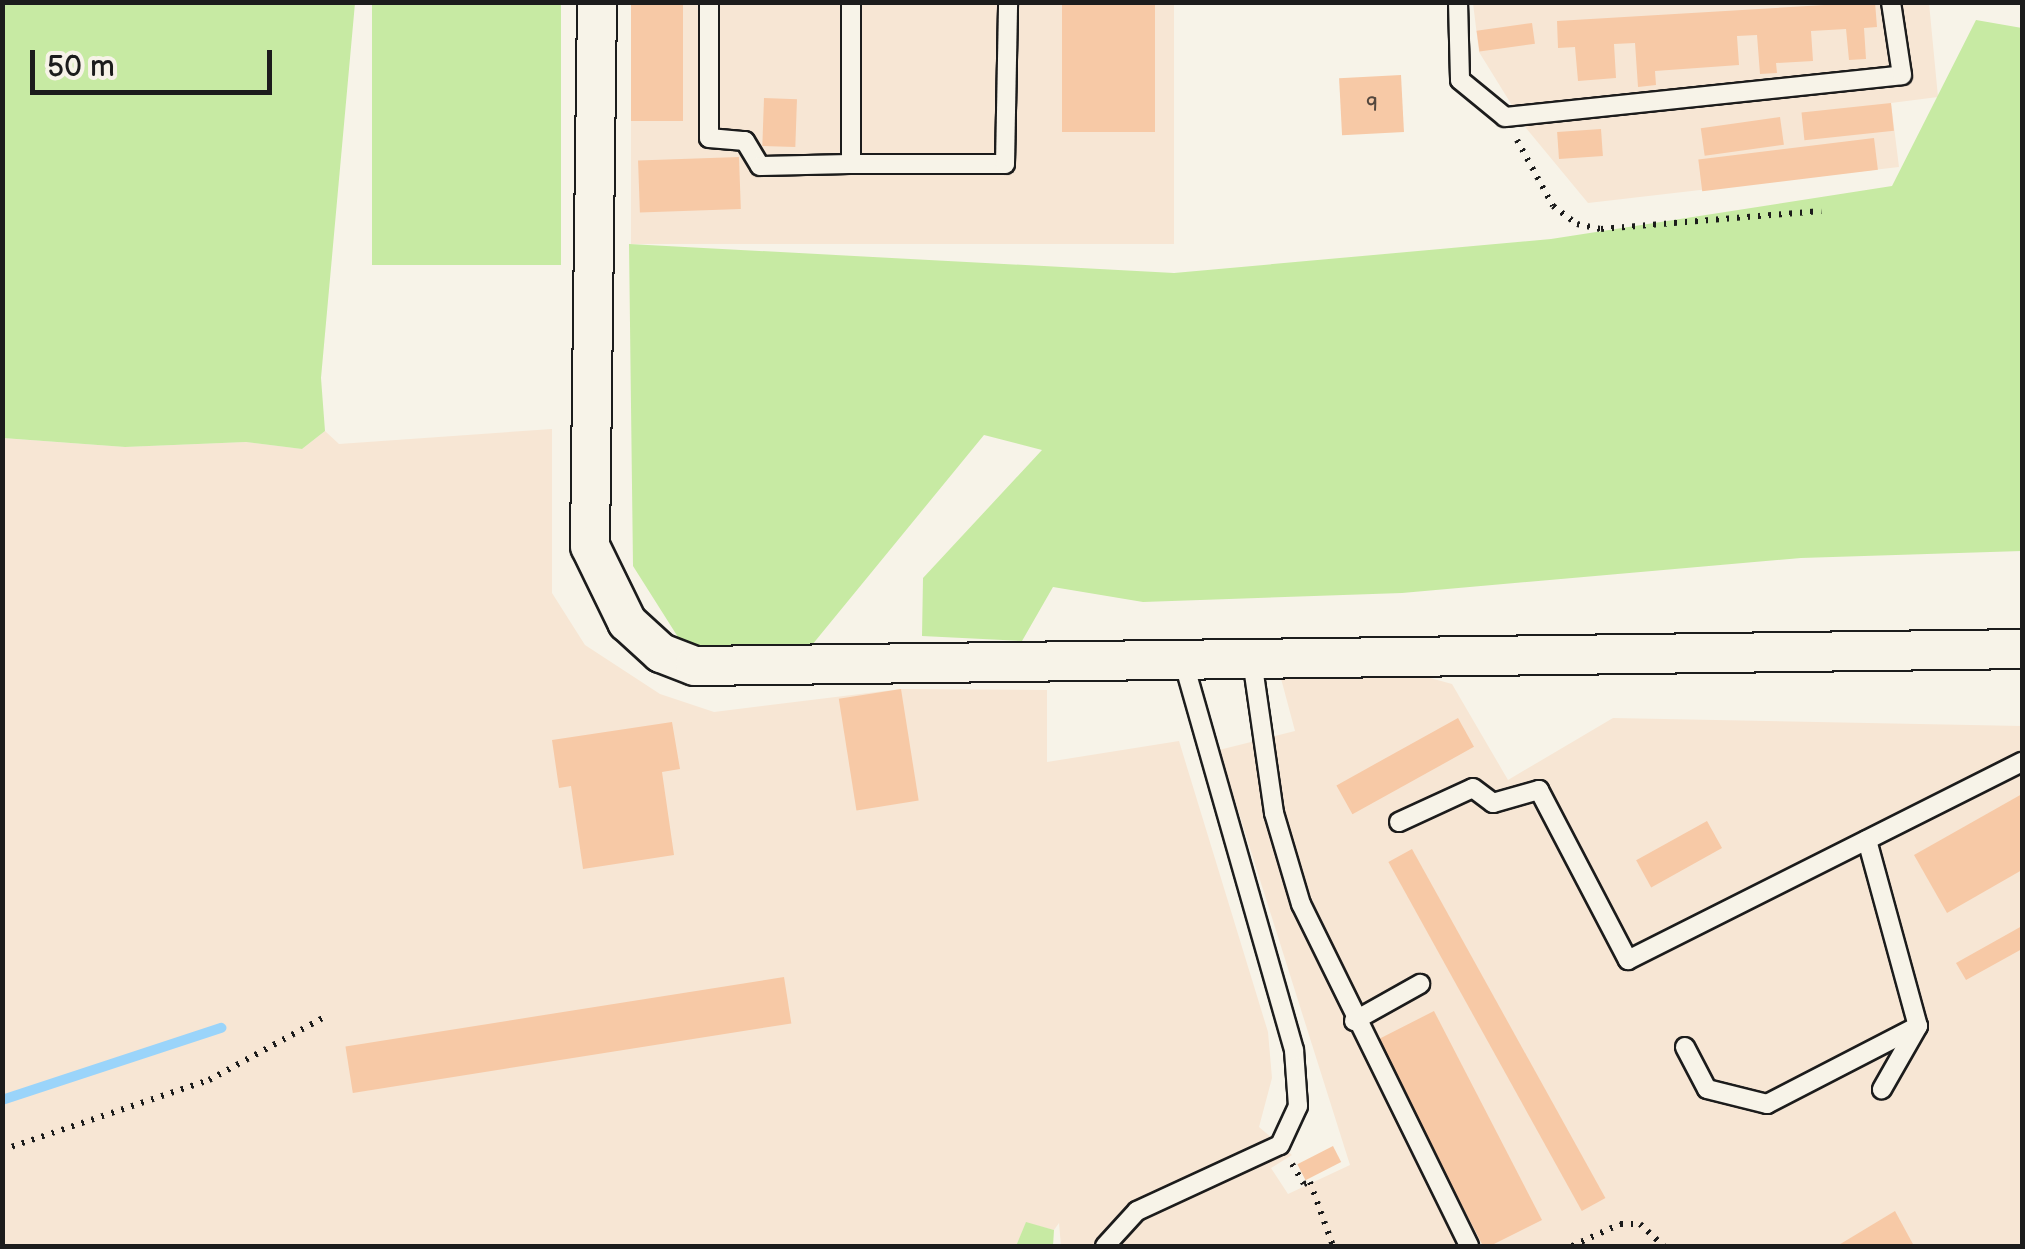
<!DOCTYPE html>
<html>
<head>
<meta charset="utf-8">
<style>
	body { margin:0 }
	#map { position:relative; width:2025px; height:1249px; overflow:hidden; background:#f7f3e8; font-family:"Balsamiq Sans",sans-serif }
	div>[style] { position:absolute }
	.built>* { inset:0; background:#f7e6d4; transform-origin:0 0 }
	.green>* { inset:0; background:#c7eaa3; transform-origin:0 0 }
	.stream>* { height:10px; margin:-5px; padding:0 5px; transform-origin:5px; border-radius:5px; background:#9ad4fa }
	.building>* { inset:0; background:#f7c9a6; transform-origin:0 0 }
	.path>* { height:6px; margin-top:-3px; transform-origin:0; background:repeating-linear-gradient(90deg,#1c1c1c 0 2.5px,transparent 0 10.5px) }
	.roads { filter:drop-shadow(2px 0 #1c1c1c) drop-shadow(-2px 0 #1c1c1c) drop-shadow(0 2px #1c1c1c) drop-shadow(0 -2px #1c1c1c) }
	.service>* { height:18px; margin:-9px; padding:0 9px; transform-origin:9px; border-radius:9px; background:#f7f3e8 }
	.minor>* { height:38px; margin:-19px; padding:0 19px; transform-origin:19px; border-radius:19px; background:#f7f3e8 }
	span { translate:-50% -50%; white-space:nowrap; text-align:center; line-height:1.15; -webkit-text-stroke:8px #f7f3e8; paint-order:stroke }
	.number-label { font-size:20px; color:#53473e }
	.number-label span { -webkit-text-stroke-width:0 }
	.frame { position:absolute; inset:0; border:5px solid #1c1c1c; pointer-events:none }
	.scale { position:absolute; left:30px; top:50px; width:242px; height:45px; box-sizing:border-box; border:5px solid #1c1c1c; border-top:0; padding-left:12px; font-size:30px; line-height:35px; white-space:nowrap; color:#1c1c1c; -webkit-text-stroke:8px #f7f3e8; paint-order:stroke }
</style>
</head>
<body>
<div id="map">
	<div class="built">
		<div style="left:631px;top:3px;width:543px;height:241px"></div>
		<div style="clip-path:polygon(1473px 3px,1929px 3px,1938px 97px,1891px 103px,1899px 167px,1588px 203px,1526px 128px,1479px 52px)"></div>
		<div style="clip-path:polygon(552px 429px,552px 593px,585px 645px,660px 694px,714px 712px,901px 689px,1047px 690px,1047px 762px,1179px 741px,1268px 1032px,1272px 1078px,1259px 1127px,1292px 1155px,1271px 1168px,1288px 1194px,1350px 1165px,1219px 750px,1295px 731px,1279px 671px,1394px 668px,1452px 684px,1508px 780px,1613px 718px,2022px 726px,2022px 1246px,1061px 1246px,1059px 1223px,1054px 1230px,1026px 1223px,1016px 1246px,3px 1246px,2px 438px,125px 447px,246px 442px,302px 449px,325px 431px,339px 444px)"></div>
	</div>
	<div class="green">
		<div style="clip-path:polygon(2px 3px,355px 3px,321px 378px,325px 431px,302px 449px,246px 442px,125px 447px,3px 438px)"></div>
		<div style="left:372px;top:3px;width:189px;height:262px"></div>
		<div style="clip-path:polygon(1976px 20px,2022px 28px,2022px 551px,1801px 558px,1402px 593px,1143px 602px,1053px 587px,1022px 641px,922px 636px,923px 578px,1042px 450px,984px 435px,812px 645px,683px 645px,633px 566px,629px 244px,1174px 273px,1551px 239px,1892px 186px)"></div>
		<div style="clip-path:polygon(1026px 1222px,1054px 1230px,1053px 1246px,1016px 1246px)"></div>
	</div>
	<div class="stream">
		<div style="left:2px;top:1100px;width:231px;rotate:-18.2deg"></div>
	</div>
	<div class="building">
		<div style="left:631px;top:2px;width:52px;height:119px"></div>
		<div style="left:1062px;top:2px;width:93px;height:130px"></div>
		<div style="clip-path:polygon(1875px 2px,1877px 27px,1864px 28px,1866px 59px,1849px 60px,1846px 29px,1811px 31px,1813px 61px,1776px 63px,1777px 73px,1760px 74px,1757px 35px,1737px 36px,1739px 65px,1655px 71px,1656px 85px,1638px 87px,1635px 43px,1614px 44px,1616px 78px,1578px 81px,1575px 47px,1558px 48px,1557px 21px)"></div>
		<div style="left:1532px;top:23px;width:21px;height:56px;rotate:82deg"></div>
		<div style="left:1401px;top:75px;width:57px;height:62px;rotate:87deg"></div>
		<div style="left:764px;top:98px;width:33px;height:48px;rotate:2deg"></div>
		<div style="left:1891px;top:103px;width:28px;height:90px;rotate:84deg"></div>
		<div style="left:1780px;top:117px;width:28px;height:80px;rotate:82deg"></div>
		<div style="left:1601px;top:129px;width:27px;height:44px;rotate:86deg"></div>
		<div style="left:1874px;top:138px;width:32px;height:177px;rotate:83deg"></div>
		<div style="left:739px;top:157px;width:52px;height:101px;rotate:88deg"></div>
		<div style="left:901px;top:689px;width:113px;height:63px;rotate:81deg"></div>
		<div style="left:1458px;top:718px;width:33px;height:139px;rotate:61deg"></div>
		<div style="clip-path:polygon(672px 722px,680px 769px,662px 772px,674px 855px,583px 869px,571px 786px,559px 788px,552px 740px)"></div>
		<div style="clip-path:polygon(2022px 794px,2022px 870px,1947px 913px,1914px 855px)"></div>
		<div style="left:1707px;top:821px;width:31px;height:81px;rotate:61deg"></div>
		<div style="left:1412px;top:849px;width:399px;height:27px;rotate:61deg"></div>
		<div style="clip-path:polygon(2022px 926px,2022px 949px,1966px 980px,1956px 963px)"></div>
		<div style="left:784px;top:977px;width:47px;height:444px;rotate:81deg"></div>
		<div style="clip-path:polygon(1434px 1011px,1542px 1220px,1490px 1246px,1483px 1246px,1377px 1040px)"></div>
		<div style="left:1333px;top:1146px;width:18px;height:40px;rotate:63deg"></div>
		<div style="clip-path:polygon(1895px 1211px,1914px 1246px,1837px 1246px)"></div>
	</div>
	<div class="path">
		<div style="left:1517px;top:140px;width:75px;rotate:61.4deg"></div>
		<div style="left:1553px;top:206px;width:30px;rotate:37deg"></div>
		<div style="left:1577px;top:224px;width:25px;rotate:12deg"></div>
		<div style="left:1601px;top:229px;width:221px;rotate:-4.7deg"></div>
		<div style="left:2px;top:1150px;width:219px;rotate:-18.7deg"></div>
		<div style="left:209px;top:1080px;width:136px;rotate:-28.6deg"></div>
		<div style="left:1292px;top:1164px;width:23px;rotate:59deg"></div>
		<div style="left:1304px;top:1184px;width:6px;rotate:-18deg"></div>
		<div style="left:1310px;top:1182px;width:68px;rotate:70.2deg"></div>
		<div style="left:1572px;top:1246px;width:53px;rotate:-24.6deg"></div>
		<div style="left:1620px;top:1224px;width:20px"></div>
		<div style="left:1640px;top:1224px;width:33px;rotate:43deg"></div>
	</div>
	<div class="roads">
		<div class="service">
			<div style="left:709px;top:2px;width:136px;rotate:90deg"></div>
			<div style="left:709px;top:138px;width:36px;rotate:5deg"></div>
			<div style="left:745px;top:141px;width:29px;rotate:59deg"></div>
			<div style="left:760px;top:166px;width:91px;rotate:-1.3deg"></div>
			<div style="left:851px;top:2px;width:162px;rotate:90deg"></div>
			<div style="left:851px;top:164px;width:154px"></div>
			<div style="left:1005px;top:164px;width:162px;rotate:-88.9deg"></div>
			<div style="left:1458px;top:2px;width:78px;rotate:88.5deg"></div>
			<div style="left:1460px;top:80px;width:58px;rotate:39.4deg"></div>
			<div style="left:1505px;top:117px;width:399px;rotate:-6deg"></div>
			<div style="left:1902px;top:75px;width:74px;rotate:-98.6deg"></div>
			<div style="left:1252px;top:660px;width:155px;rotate:81.8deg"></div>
			<div style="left:1274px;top:813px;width:95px;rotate:73.5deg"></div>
			<div style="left:1301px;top:904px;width:381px;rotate:63.8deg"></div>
			<div style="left:1399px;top:822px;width:81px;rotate:-24.7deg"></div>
			<div style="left:1473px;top:788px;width:25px;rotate:37deg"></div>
			<div style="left:1493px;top:803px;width:48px;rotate:-15.8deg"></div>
			<div style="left:1539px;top:790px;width:192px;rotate:62.4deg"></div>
			<div style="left:1628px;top:960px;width:441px;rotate:-26.7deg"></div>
			<div style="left:1867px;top:840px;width:193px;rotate:74.7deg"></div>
			<div style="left:1918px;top:1026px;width:73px;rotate:119.7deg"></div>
			<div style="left:1354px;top:1021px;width:76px;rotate:-29.3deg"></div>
			<div style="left:1685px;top:1047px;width:47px;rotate:62.4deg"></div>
			<div style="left:1707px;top:1089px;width:62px;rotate:14deg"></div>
			<div style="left:1767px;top:1104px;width:170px;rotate:-27.3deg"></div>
			<div style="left:1105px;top:1246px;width:47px;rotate:-47.6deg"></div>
			<div style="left:1137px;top:1211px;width:157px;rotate:-24.8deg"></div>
			<div style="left:1280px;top:1145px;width:43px;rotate:-65.2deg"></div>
			<div style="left:1298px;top:1106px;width:56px;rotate:-94.1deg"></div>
			<div style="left:1294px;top:1050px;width:405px;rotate:-105.9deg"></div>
		</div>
		<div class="minor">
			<div style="left:597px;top:2px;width:544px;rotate:90.74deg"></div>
			<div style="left:590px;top:546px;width:85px;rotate:64deg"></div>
			<div style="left:627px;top:622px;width:46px;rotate:42.4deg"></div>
			<div style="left:661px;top:653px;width:36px;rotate:21deg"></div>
			<div style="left:695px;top:666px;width:1327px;rotate:-0.73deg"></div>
		</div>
	</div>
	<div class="number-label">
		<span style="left:1372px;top:105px">9</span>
	</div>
	<div class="frame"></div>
	<div class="scale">50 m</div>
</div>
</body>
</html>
